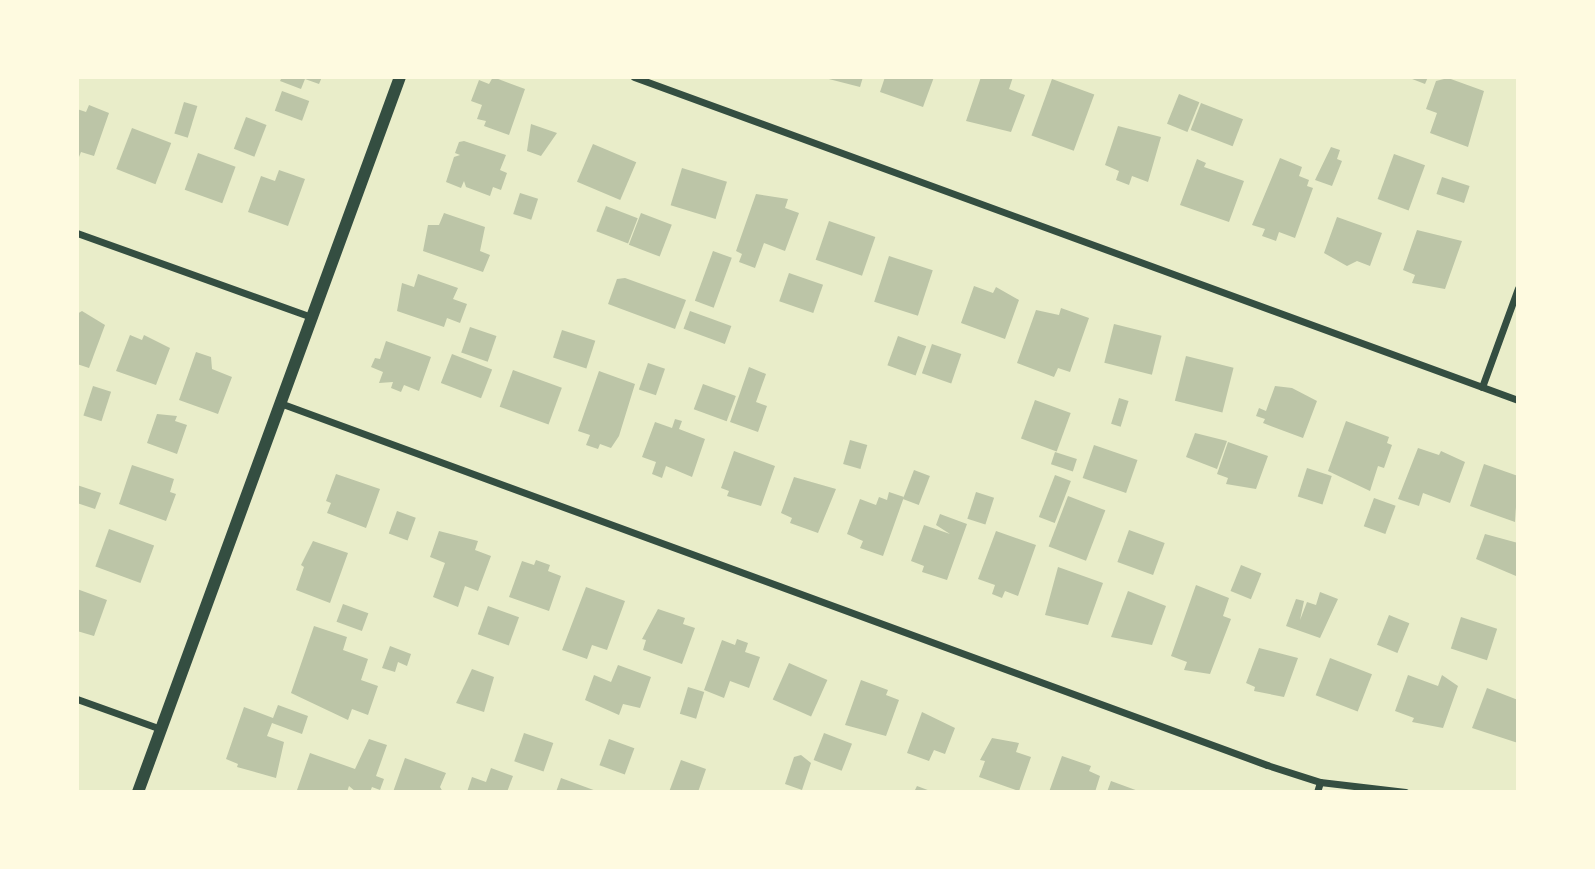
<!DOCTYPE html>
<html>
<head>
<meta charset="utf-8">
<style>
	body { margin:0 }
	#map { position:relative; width:1595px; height:869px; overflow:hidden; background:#e9edc9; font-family:Ubuntu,sans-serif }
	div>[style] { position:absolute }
	.building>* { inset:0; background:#bcc5a7; transform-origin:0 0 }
	.minor>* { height:7px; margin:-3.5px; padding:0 3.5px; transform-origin:3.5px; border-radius:3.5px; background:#344e41 }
	.tertiary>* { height:12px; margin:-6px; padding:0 6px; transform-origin:6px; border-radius:6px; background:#344e41 }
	span { translate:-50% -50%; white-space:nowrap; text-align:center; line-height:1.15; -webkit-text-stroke:5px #fefae0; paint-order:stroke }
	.frame { position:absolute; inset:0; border:79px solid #fefae0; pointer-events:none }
</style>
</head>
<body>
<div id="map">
	<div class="building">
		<div style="clip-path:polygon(282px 77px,322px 77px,319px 84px,305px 79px,301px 89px,280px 81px)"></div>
		<div style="clip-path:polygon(493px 77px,525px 89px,509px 135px,484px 126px,486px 121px,477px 119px,482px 105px,471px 101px,479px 80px,489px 84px)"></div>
		<div style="clip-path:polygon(821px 77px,863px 77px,860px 87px)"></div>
		<div style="clip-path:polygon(885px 77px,934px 77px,923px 107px,880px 92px)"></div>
		<div style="clip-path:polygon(981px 77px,1013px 77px,1009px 89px,1025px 95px,1011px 132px,966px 121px)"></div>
		<div style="clip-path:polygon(1407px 77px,1428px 77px,1425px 84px)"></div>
		<div style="clip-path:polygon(1448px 78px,1484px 91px,1468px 147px,1430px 133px,1437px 113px,1426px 109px,1436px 81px)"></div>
		<div style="left:1052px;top:79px;width:45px;height:60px;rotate:20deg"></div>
		<div style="left:282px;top:91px;width:29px;height:21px;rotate:20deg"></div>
		<div style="left:1179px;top:94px;width:22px;height:32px;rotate:22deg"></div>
		<div style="left:184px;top:102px;width:14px;height:33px;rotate:17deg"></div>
		<div style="left:1201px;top:103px;width:45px;height:29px;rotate:21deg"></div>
		<div style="clip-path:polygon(89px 105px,109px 113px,94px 156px,81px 152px,77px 162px,77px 109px,86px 112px)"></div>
		<div style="left:246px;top:117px;width:22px;height:34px;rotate:21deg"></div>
		<div style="clip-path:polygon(531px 124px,557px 133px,541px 156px,527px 151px)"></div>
		<div style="clip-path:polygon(1118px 126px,1161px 137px,1148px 182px,1132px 176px,1129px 185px,1116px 180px,1119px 171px,1105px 165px)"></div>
		<div style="left:132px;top:128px;width:42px;height:44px;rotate:21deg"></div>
		<div style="clip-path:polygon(464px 141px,506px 155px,500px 170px,507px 173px,501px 190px,493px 187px,490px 196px,466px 187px,464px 181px,461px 188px,446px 182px,454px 157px,460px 155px,455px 153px,459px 142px)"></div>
		<div style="left:593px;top:144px;width:47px;height:41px;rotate:23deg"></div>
		<div style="clip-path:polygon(1331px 147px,1340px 150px,1337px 159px,1342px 161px,1332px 186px,1315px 180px)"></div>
		<div style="left:198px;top:153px;width:40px;height:39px;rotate:20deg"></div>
		<div style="left:1394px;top:154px;width:33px;height:48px;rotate:20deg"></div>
		<div style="clip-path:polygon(1280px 158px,1302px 167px,1299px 176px,1309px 180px,1307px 186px,1313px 188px,1295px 238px,1279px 232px,1276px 241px,1262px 236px,1265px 229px,1252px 225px)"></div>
		<div style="clip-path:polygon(1197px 159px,1206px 163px,1204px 167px,1244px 181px,1229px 222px,1180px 205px)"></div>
		<div style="left:682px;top:168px;width:47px;height:39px;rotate:17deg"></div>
		<div style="clip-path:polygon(279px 170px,305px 179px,288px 226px,248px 212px,261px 176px,275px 181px)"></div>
		<div style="left:1442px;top:177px;width:29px;height:18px;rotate:18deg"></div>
		<div style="left:520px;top:193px;width:19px;height:22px;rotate:18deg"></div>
		<div style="clip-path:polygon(756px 194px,788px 199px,785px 208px,799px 213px,785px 251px,764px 243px,755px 268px,739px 262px,742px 254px,736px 251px)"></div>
		<div style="left:606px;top:206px;width:34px;height:27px;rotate:21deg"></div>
		<div style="clip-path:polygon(444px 213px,485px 227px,480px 251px,490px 255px,483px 272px,423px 251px,428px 225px,439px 225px)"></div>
		<div style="left:641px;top:213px;width:33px;height:34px;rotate:21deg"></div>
		<div style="clip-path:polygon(1337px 217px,1382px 233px,1370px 266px,1357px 261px,1347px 266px,1324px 253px)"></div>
		<div style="left:829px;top:221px;width:49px;height:41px;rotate:19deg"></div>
		<div style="clip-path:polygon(1417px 230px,1462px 241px,1445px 289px,1412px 283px,1415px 275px,1403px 270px)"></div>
		<div style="left:713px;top:251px;width:20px;height:53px;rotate:20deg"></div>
		<div style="left:889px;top:256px;width:46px;height:48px;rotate:18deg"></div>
		<div style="left:789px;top:273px;width:36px;height:30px;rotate:19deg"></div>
		<div style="clip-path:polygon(418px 274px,458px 288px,453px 299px,467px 304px,460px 323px,447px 318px,444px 327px,397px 311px,402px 283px,414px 287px)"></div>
		<div style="clip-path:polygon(625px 278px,686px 300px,675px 329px,608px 304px,617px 279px)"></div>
		<div style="clip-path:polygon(974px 286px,993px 293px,996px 287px,1019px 300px,1005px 339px,961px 323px)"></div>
		<div style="clip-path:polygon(1061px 308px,1089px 318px,1070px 372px,1058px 368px,1054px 377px,1017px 363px,1036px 310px,1059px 315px)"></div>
		<div style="clip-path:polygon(82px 311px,105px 325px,89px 368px,77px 364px,77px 314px)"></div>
		<div style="left:690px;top:311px;width:44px;height:19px;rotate:20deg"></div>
		<div style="left:1114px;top:324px;width:49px;height:40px;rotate:14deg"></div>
		<div style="left:470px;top:327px;width:28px;height:27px;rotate:19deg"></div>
		<div style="left:562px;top:330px;width:35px;height:29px;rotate:18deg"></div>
		<div style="clip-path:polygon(130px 335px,142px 340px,144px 335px,170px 348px,156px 385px,116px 371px)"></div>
		<div style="left:898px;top:336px;width:30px;height:31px;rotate:20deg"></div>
		<div style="clip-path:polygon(386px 341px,431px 357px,419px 391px,404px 385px,401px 392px,391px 388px,393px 382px,379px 383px,383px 372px,371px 367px,375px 358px,380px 359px)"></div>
		<div style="left:932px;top:344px;width:31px;height:31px;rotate:19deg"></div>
		<div style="clip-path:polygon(196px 352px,211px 357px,212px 369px,232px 377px,218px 414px,179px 400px)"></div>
		<div style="left:452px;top:354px;width:43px;height:31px;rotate:21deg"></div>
		<div style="left:1186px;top:356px;width:49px;height:46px;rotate:14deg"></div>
		<div style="left:648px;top:363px;width:18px;height:28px;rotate:19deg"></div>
		<div style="clip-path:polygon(749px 367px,766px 374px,756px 402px,767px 406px,758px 432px,730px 422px)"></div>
		<div style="left:513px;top:370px;width:52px;height:39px;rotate:20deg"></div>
		<div style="clip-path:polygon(599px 371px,635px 384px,619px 436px,611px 448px,600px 444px,598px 449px,586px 445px,590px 435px,578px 431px)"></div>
		<div style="left:703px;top:384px;width:35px;height:27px;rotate:20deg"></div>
		<div style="left:93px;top:386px;width:19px;height:31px;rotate:18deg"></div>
		<div style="clip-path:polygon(1275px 386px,1292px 388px,1317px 401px,1303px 438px,1263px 423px,1265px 419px,1256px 416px,1259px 408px,1266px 411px)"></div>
		<div style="left:1119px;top:398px;width:10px;height:27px;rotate:17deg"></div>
		<div style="left:1035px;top:400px;width:38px;height:41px;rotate:20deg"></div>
		<div style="clip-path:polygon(157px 414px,177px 416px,175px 421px,187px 425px,177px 454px,147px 443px)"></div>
		<div style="clip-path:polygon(675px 419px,682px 421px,679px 429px,705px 439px,692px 477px,666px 466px,662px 478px,652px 474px,656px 462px,642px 457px,655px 422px,672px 428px)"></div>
		<div style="clip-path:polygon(1346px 421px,1389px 437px,1387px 443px,1392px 445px,1384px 468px,1378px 466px,1370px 491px,1328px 471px)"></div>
		<div style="clip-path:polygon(1195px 433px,1227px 441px,1217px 469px,1186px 457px)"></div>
		<div style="left:850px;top:440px;width:18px;height:25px;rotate:16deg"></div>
		<div style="clip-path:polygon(1228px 442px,1268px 456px,1256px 489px,1226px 484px,1228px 478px,1217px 474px)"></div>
		<div style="left:1094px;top:445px;width:46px;height:35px;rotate:19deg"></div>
		<div style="clip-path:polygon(1418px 448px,1439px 455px,1441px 451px,1465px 462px,1450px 503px,1423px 493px,1419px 506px,1398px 499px)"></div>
		<div style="clip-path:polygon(734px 451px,775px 466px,761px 506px,727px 496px,729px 491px,721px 488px)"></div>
		<div style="left:1055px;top:452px;width:23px;height:13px;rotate:18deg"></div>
		<div style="clip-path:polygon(1484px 464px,1518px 476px,1515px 522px,1470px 506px)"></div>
		<div style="clip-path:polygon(132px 465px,174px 479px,170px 492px,176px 494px,166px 521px,119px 504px)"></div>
		<div style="left:1307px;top:468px;width:26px;height:30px;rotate:18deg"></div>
		<div style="left:914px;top:470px;width:17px;height:31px;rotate:21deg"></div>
		<div style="clip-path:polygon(336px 474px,380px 489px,366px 528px,327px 513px,331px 503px,326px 501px)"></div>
		<div style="left:1055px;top:475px;width:17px;height:45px;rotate:21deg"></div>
		<div style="clip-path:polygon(794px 477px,836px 489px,818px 533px,790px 523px,792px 518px,781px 513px)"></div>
		<div style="clip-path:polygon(77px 485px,101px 493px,95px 509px,77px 503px)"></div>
		<div style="clip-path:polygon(889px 492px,904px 497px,883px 556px,860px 548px,863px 541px,847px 534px,860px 499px,876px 505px,879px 497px,887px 500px)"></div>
		<div style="left:976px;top:492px;width:19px;height:28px;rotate:18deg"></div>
		<div style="left:1068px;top:496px;width:40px;height:54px;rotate:21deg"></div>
		<div style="left:1374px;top:498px;width:23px;height:30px;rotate:20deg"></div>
		<div style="left:397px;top:511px;width:20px;height:24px;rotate:20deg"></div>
		<div style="clip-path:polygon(940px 514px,967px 524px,947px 580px,922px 572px,924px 566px,911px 561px,924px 525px,950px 534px,936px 525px)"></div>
		<div style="left:109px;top:529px;width:48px;height:40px;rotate:20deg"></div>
		<div style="left:1129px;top:530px;width:38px;height:34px;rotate:20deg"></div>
		<div style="clip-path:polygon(439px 531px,478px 541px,475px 550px,491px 556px,478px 591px,465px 586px,458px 607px,433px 597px,445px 563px,430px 557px)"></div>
		<div style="clip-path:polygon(996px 531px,1036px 545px,1018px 596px,1005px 591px,1002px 598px,992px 594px,995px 585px,978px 579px)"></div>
		<div style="clip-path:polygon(1485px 534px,1518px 543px,1516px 576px,1476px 559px)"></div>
		<div style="clip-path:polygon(313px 541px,348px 553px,330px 603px,296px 590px,304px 567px,301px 565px)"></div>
		<div style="clip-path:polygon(536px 560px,550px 565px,548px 571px,561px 576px,549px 611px,509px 597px,522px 561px,534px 565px)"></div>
		<div style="left:1241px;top:565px;width:22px;height:28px;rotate:22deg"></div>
		<div style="clip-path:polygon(1058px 567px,1103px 583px,1088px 625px,1045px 615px)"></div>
		<div style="clip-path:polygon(1196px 585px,1229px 598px,1223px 616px,1231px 619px,1210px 674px,1184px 670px,1187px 662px,1171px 656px)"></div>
		<div style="clip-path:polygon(586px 587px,625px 601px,607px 650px,592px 645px,587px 659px,562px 650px)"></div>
		<div style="clip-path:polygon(77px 589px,107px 600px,94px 636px,77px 631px)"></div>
		<div style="clip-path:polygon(1128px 591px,1166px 606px,1152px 645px,1111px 637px)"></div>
		<div style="clip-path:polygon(1320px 592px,1338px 599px,1320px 638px,1286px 626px,1296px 599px,1304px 601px,1300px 620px,1307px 602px,1316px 605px)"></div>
		<div style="left:343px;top:604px;width:27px;height:19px;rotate:20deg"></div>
		<div style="left:488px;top:606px;width:33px;height:30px;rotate:20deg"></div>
		<div style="clip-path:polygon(658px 609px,685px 618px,683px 624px,695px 628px,682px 664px,643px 650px,646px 640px,642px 639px)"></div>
		<div style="left:1389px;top:615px;width:22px;height:32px;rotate:22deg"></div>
		<div style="left:1461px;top:617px;width:38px;height:33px;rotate:18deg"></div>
		<div style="clip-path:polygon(314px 626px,347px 637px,343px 650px,368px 659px,361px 680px,378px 686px,368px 715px,352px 709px,348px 720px,291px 693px)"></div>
		<div style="clip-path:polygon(737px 639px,748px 643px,745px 652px,760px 657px,749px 688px,730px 681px,724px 698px,704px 690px,722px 640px,735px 645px)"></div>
		<div style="clip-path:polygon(390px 646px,411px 654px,407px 666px,398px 662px,395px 672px,382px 668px)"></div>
		<div style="clip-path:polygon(1259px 648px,1298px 658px,1284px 697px,1254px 691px,1255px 687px,1246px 683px)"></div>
		<div style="left:1330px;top:658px;width:45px;height:40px;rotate:21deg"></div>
		<div style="left:789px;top:663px;width:42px;height:40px;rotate:24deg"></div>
		<div style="clip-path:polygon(618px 665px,651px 677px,640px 708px,623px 704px,619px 715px,585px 700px,594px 675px,611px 682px)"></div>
		<div style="clip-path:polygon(472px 669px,494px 677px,484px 712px,456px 703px)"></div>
		<div style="clip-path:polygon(1408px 675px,1438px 686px,1442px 675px,1458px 686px,1443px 728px,1412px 722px,1414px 718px,1395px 711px)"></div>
		<div style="clip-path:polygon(861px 680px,888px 690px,886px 695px,899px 700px,886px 736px,845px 725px)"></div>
		<div style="left:688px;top:687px;width:17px;height:28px;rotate:17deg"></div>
		<div style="clip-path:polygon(1487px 688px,1518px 700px,1518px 743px,1472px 728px)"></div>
		<div style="clip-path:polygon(278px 705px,308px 716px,302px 734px,272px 723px,267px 736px,284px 742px,276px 778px,237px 767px,238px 764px,226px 759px,244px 707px,273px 718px)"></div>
		<div style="clip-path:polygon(922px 712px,955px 728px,945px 754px,934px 750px,929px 761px,907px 753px)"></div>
		<div style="left:524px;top:733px;width:31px;height:30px;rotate:19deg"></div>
		<div style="left:824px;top:733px;width:30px;height:29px;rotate:21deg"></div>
		<div style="clip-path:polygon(992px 738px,1019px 743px,1016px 752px,1031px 757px,1019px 791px,979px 777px,985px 761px,980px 760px)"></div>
		<div style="clip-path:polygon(369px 739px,387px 745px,376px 776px,384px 779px,380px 790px,372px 787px,370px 792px,356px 792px,349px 786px,347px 792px,297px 790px,310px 753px,355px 769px)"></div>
		<div style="left:609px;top:739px;width:27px;height:28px;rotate:20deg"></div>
		<div style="clip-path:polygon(801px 755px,811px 763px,802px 790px,785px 784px,794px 757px)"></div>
		<div style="clip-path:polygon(1062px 756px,1091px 766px,1089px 771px,1100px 776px,1095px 792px,1049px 792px)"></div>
		<div style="clip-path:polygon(405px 758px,446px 773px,440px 787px,443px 792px,393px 792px)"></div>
		<div style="clip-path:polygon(681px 760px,706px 769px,698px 792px,669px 792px)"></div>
		<div style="clip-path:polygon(491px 768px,513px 776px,507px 792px,467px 792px,472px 777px,486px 782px)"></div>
		<div style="clip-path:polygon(561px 778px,599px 792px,556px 792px)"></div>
		<div style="clip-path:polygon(1111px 781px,1141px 792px,1107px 792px)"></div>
		<div style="clip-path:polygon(917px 786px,933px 792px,914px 792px)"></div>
	</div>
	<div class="minor">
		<div style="left:634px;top:77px;width:941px;rotate:20.07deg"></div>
		<div style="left:77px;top:233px;width:249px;rotate:19.7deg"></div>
		<div style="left:1482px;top:387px;width:105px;rotate:-70deg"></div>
		<div style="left:280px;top:403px;width:1051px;rotate:20.14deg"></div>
		<div style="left:1267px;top:765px;width:56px;rotate:17.8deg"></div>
		<div style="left:1320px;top:782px;width:86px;rotate:6.7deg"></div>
		<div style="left:77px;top:699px;width:89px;rotate:19.7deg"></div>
		<div style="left:1317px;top:792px;width:10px;rotate:-73deg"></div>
	</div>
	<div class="tertiary">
		<div style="left:138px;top:792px;width:761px;rotate:-69.88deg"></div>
	</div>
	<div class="frame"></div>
</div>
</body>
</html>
